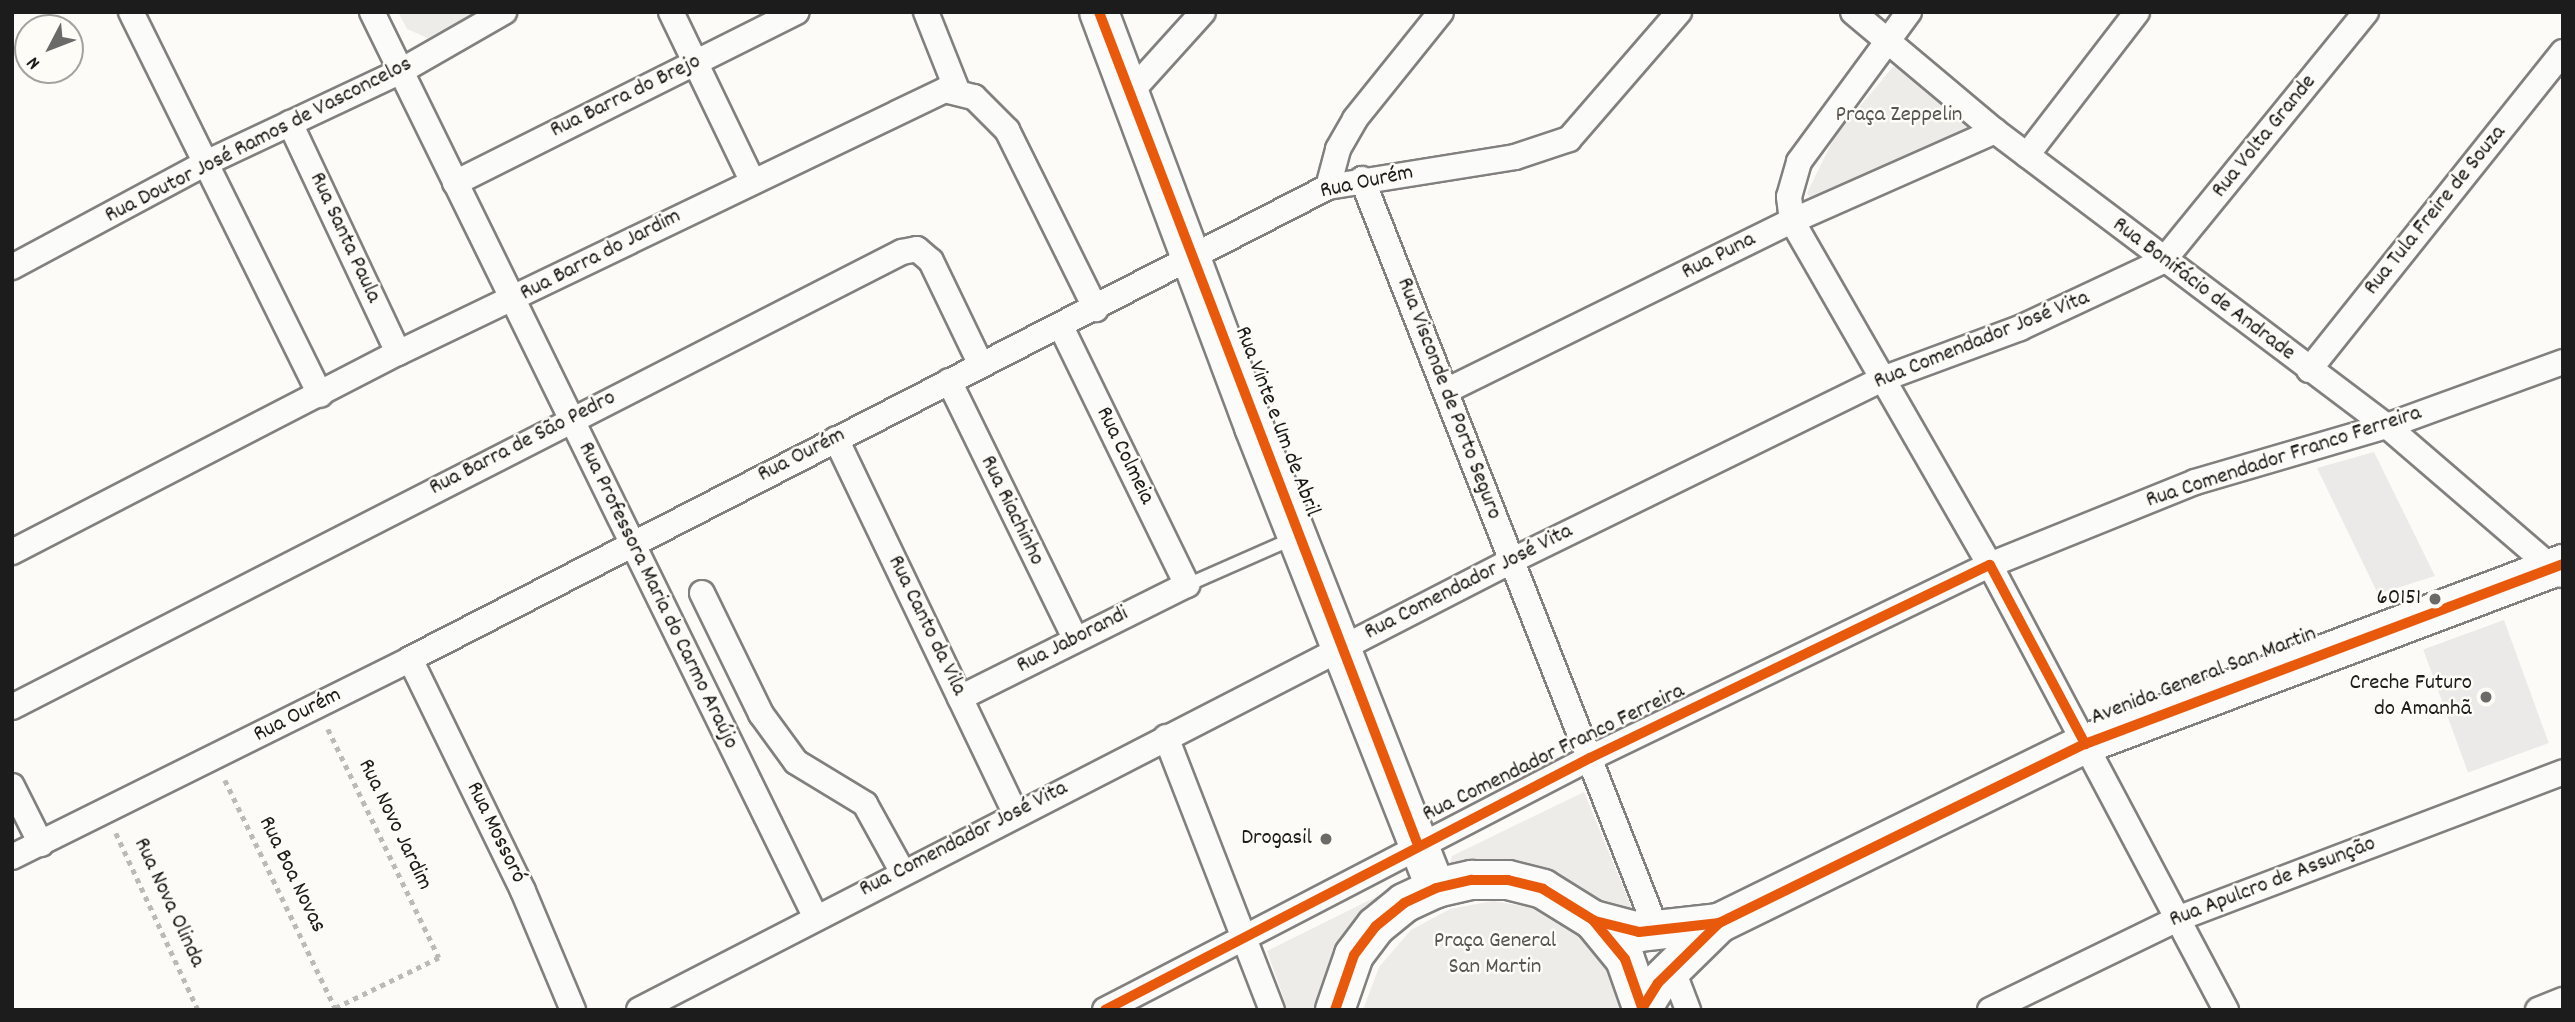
<!DOCTYPE html>
<html>
<head>
<meta charset="utf-8">
<style>
	body { margin:0 }
	#map { position:relative; width:2575px; height:1022px; overflow:hidden; background:#fcfbf8; font-family:Dekko,sans-serif }
	div>[style] { position:absolute }
	.built>* { inset:0; background:#ebeae8; transform-origin:0 0 }
	.green>* { inset:0; background:#edece8 }
	.path>* { height:4.5px; margin-top:-2.25px; transform-origin:0; background:repeating-linear-gradient(90deg,#bbbab8 0 5px,transparent 0 10px) }
	.roads { filter:drop-shadow(2px 0 #81807f) drop-shadow(-2px 0 #81807f) drop-shadow(0 2px #81807f) drop-shadow(0 -2px #81807f) }
	.lane>* { height:12px; margin:-6px; padding:0 6px; transform-origin:6px; border-radius:6px; background:#fbfbf9 }
	.street>* { height:24px; margin:-12px; padding:0 12px; transform-origin:12px; border-radius:12px; background:#fbfbf9 }
	.primary>* { height:38px; margin:-19px; padding:0 19px; transform-origin:19px; border-radius:19px; background:#fbfbf9 }
	.cycleway>* { height:10px; margin:-5px; padding:0 5px; transform-origin:5px; border-radius:5px; background:#e8590c }
	.dots>* { width:19px; height:19px; translate:-50% -50%; box-sizing:border-box; border:4px solid #fdfcf7; border-radius:50% }
	span { translate:-50% -50%; white-space:nowrap; text-align:center; line-height:1.15; -webkit-text-stroke:5px #fdfcf7; paint-order:stroke }
	.street-label { font-size:23px; color:#1c1c1c }
	.park-label { font-size:23px; color:#575655 }
	.poi-label { font-size:23px; color:#1c1c1c }
	.right { translate:-100% -50%; text-align:right }
	.frame { position:absolute; inset:0; border:14px solid #1c1c1c; pointer-events:none }
	.north { position:absolute; left:14px; top:14px; width:70px; height:70px; box-sizing:border-box; background:#fdfcf7; border:2px solid #a3a29f; border-radius:50%; rotate:228deg; font-size:19px; font-weight:700; line-height:28px; text-align:center; color:#1c1c1c }
	.north::after { content:''; display:block; margin:auto; width:24px; height:32px; background:#6a6a69; clip-path:polygon(50% 0,100% 100%,50% 72%,0 100%) }
</style>
</head>
<body>
<div id="map">
	<div class="built">
		<div style="clip-path:polygon(2374px 452px,2435px 576px,2378px 594px,2317px 468px)"></div>
		<div style="left:2504px;top:620px;width:131px;height:86px;rotate:70deg"></div>
	</div>
	<div class="green">
		<div style="clip-path:polygon(398px 12px,476px 12px,428px 38px,407px 29px)"></div>
		<div style="clip-path:polygon(1893px 67px,1901px 67px,1970px 128px,1810px 198px,1807px 193px,1835px 136px)"></div>
		<div style="clip-path:polygon(1584px 792px,1633px 911px,1614px 911px,1580px 886px,1552px 874px,1450px 863px,1452px 856px)"></div>
		<div style="clip-path:polygon(1402px 884px,1324px 1010px,1288px 1010px,1267px 951px)"></div>
		<div style="clip-path:polygon(1493px 901px,1541px 909px,1581px 932px,1610px 966px,1626px 1010px,1363px 1010px,1379px 967px,1411px 930px,1450px 909px)"></div>
	</div>
	<div class="path">
		<div style="left:328px;top:729px;width:254px;rotate:64.1deg"></div>
		<div style="left:439px;top:958px;width:119px;rotate:154.1deg"></div>
		<div style="left:225px;top:780px;width:253px;rotate:64.2deg"></div>
		<div style="left:116px;top:833px;width:195px;rotate:65.1deg"></div>
	</div>
	<div class="roads">
		<div class="lane">
			<div style="left:1187px;top:585px;width:117px;rotate:-23.7deg"></div>
		</div>
		<div class="street">
			<div style="left:131px;top:12px;width:427px;rotate:63.7deg"></div>
			<div style="left:372px;top:12px;width:1007px;rotate:63.89deg"></div>
			<div style="left:671px;top:12px;width:187px;rotate:64.3deg"></div>
			<div style="left:926px;top:12px;width:84px;rotate:68.3deg"></div>
			<div style="left:1853px;top:12px;width:185px;rotate:40deg"></div>
			<div style="left:1995px;top:131px;width:491px;rotate:37deg"></div>
			<div style="left:2387px;top:426px;width:228px;rotate:40.7deg"></div>
			<div style="left:1909px;top:12px;width:186px;rotate:126.3deg"></div>
			<div style="left:1799px;top:162px;width:36px;rotate:106deg"></div>
			<div style="left:1789px;top:197px;width:24px;rotate:83deg"></div>
			<div style="left:1792px;top:221px;width:397px;rotate:60.1deg"></div>
			<div style="left:1990px;top:565px;width:504px;rotate:62.06deg"></div>
			<div style="left:1129px;top:94px;width:110px;rotate:-47.9deg"></div>
			<div style="left:290px;top:123px;width:254px;rotate:64.8deg"></div>
			<div style="left:2027px;top:155px;width:180px;rotate:-52.4deg"></div>
			<div style="left:1362px;top:179px;width:808px;rotate:68.58deg"></div>
			<div style="left:455px;top:183px;width:382px;rotate:-26.6deg"></div>
			<div style="left:1328px;top:187px;width:39px;rotate:-75deg"></div>
			<div style="left:1338px;top:149px;width:34px;rotate:-60deg"></div>
			<div style="left:1355px;top:119px;width:137px;rotate:-51.2deg"></div>
			<div style="left:12px;top:267px;width:222px;rotate:-28.2deg"></div>
			<div style="left:208px;top:162px;width:213px;rotate:-25.2deg"></div>
			<div style="left:401px;top:71px;width:119px;rotate:-29.8deg"></div>
			<div style="left:2309px;top:370px;width:407px;rotate:-51.4deg"></div>
			<div style="left:949px;top:381px;width:288px;rotate:63.9deg"></div>
			<div style="left:1446px;top:391px;width:386px;rotate:-26.2deg"></div>
			<div style="left:1792px;top:221px;width:222px;rotate:-23.9deg"></div>
			<div style="left:836px;top:439px;width:415px;rotate:64.4deg"></div>
			<div style="left:12px;top:552px;width:434px;rotate:-27.3deg"></div>
			<div style="left:398px;top:353px;width:607px;rotate:-25.68deg"></div>
			<div style="left:945px;top:90px;width:30px;rotate:14deg"></div>
			<div style="left:974px;top:97px;width:47px;rotate:45deg"></div>
			<div style="left:1007px;top:130px;width:200px;rotate:63.6deg"></div>
			<div style="left:702px;top:593px;width:135px;rotate:64deg"></div>
			<div style="left:761px;top:714px;width:59px;rotate:53.9deg"></div>
			<div style="left:796px;top:762px;width:81px;rotate:31.3deg"></div>
			<div style="left:865px;top:804px;width:77px;rotate:61.1deg"></div>
			<div style="left:410px;top:659px;width:258px;rotate:64deg"></div>
			<div style="left:523px;top:891px;width:129px;rotate:67.2deg"></div>
			<div style="left:960px;top:698px;width:254px;rotate:-26.5deg"></div>
			<div style="left:1187px;top:585px;width:287px;rotate:-116deg"></div>
			<div style="left:12px;top:707px;width:1000px;rotate:-27.08deg"></div>
			<div style="left:902px;top:252px;width:15px;rotate:-11deg"></div>
			<div style="left:917px;top:249px;width:18px;rotate:41deg"></div>
			<div style="left:931px;top:261px;width:115px;rotate:64.3deg"></div>
			<div style="left:1166px;top:737px;width:293px;rotate:68.8deg"></div>
			<div style="left:12px;top:786px;width:65px;rotate:63.4deg"></div>
			<div style="left:12px;top:857px;width:445px;rotate:-26.4deg"></div>
			<div style="left:410px;top:659px;width:1032px;rotate:-27.21deg"></div>
			<div style="left:1328px;top:187px;width:189px;rotate:-9.1deg"></div>
			<div style="left:1515px;top:157px;width:57px;rotate:-18.4deg"></div>
			<div style="left:1569px;top:139px;width:168px;rotate:-49.1deg"></div>
			<div style="left:1672px;top:968px;width:45px;rotate:69.1deg"></div>
			<div style="left:639px;top:1010px;width:981px;rotate:-27.24deg"></div>
			<div style="left:1511px;top:561px;width:416px;rotate:-26.1deg"></div>
			<div style="left:1885px;top:378px;width:144px;rotate:-20.3deg"></div>
			<div style="left:2020px;top:328px;width:158px;rotate:-25.1deg"></div>
			<div style="left:2163px;top:261px;width:321px;rotate:-50.8deg"></div>
			<div style="left:1105px;top:1010px;width:547px;rotate:-27.46deg"></div>
			<div style="left:1590px;top:758px;width:444px;rotate:-25.8deg"></div>
			<div style="left:1990px;top:565px;width:221px;rotate:-22deg"></div>
			<div style="left:2195px;top:482px;width:200px;rotate:-16.3deg"></div>
			<div style="left:2387px;top:426px;width:187px;rotate:-20deg"></div>
			<div style="left:1990px;top:1010px;width:208px;rotate:-25.9deg"></div>
			<div style="left:2177px;top:919px;width:413px;rotate:-20.8deg"></div>
			<div style="left:2538px;top:1010px;width:27px;rotate:-22deg"></div>
		</div>
		<div class="primary">
			<div style="left:1099px;top:12px;width:443px;rotate:69.5deg"></div>
			<div style="left:1254px;top:427px;width:496px;rotate:68.5deg"></div>
			<div style="left:1593px;top:920px;width:48px;rotate:14.6deg"></div>
			<div style="left:1639px;top:932px;width:81px;rotate:-6.4deg"></div>
			<div style="left:1643px;top:1007px;width:28px;rotate:-58deg"></div>
			<div style="left:1658px;top:983px;width:86px;rotate:-44.5deg"></div>
			<div style="left:1719px;top:923px;width:407px;rotate:-26.1deg"></div>
			<div style="left:2085px;top:744px;width:511px;rotate:-20.63deg"></div>
			<div style="left:1335px;top:1010px;width:58px;rotate:-70.9deg"></div>
			<div style="left:1354px;top:955px;width:36px;rotate:-53deg"></div>
			<div style="left:1376px;top:926px;width:36px;rotate:-39deg"></div>
			<div style="left:1404px;top:903px;width:35px;rotate:-25deg"></div>
			<div style="left:1436px;top:888px;width:37px;rotate:-13deg"></div>
			<div style="left:1472px;top:880px;width:36px"></div>
			<div style="left:1508px;top:880px;width:36px;rotate:14deg"></div>
			<div style="left:1543px;top:889px;width:59px;rotate:31.8deg"></div>
			<div style="left:1593px;top:920px;width:50px;rotate:50.6deg"></div>
			<div style="left:1625px;top:959px;width:54px;rotate:70.6deg"></div>
		</div>
	</div>
	<div class="cycleway">
		<div style="left:1099px;top:12px;width:892px;rotate:69.05deg"></div>
		<div style="left:1595px;top:921px;width:45px;rotate:14deg"></div>
		<div style="left:1639px;top:932px;width:81px;rotate:-6.4deg"></div>
		<div style="left:1643px;top:1007px;width:28px;rotate:-58deg"></div>
		<div style="left:1658px;top:983px;width:86px;rotate:-44.5deg"></div>
		<div style="left:1719px;top:923px;width:407px;rotate:-26.1deg"></div>
		<div style="left:2085px;top:744px;width:511px;rotate:-20.63deg"></div>
		<div style="left:1105px;top:1010px;width:547px;rotate:-27.46deg"></div>
		<div style="left:1590px;top:758px;width:444px;rotate:-25.8deg"></div>
		<div style="left:1990px;top:565px;width:203px;rotate:62deg"></div>
		<div style="left:1335px;top:1010px;width:58px;rotate:-70.9deg"></div>
		<div style="left:1354px;top:955px;width:36px;rotate:-53deg"></div>
		<div style="left:1376px;top:926px;width:36px;rotate:-39deg"></div>
		<div style="left:1404px;top:903px;width:35px;rotate:-25deg"></div>
		<div style="left:1436px;top:888px;width:37px;rotate:-13deg"></div>
		<div style="left:1472px;top:880px;width:36px"></div>
		<div style="left:1508px;top:880px;width:36px;rotate:14deg"></div>
		<div style="left:1543px;top:889px;width:59px;rotate:31.8deg"></div>
		<div style="left:1593px;top:920px;width:50px;rotate:50.6deg"></div>
		<div style="left:1625px;top:959px;width:54px;rotate:70.6deg"></div>
	</div>
	<div class="dots">
		<div style="left:2435px;top:599px;background:#6a6a69"></div>
		<div style="left:2486px;top:697px;background:#6a6a69"></div>
		<div style="left:1326px;top:839px;background:#6a6a69"></div>
	</div>
	<div class="street-label">
		<span style="left:626px;top:97px;rotate:-26deg">Rua Barra do Brejo</span>
		<span style="left:2265px;top:137px;rotate:-51deg">Rua Volta Grande</span>
		<span style="left:259px;top:141px;rotate:-27deg">Rua Doutor José Ramos de Vasconcelos</span>
		<span style="left:1367px;top:183px;rotate:-12deg">Rua Ourém</span>
		<span style="left:2436px;top:211px;rotate:-51deg">Rua Tula Freire de Souza</span>
		<span style="left:344px;top:238px;rotate:65deg">Rua Santa Paula</span>
		<span style="left:601px;top:256px;rotate:-27deg">Rua Barra do Jardim</span>
		<span style="left:1719px;top:257px;rotate:-27deg">Rua Puna</span>
		<span style="left:2203px;top:290px;rotate:37deg">Rua Bonifácio de Andrade</span>
		<span style="left:1982px;top:341px;rotate:-22deg">Rua Comendador José Vita</span>
		<span style="left:1448px;top:399px;rotate:69deg">Rua Visconde de Porto Seguro</span>
		<span style="left:1276px;top:422px;rotate:69deg">Rua Vinte e Um de Abril</span>
		<span style="left:523px;top:444px;rotate:-27deg">Rua Barra de São Pedro</span>
		<span style="left:802px;top:456px;rotate:-27deg">Rua Ourém</span>
		<span style="left:1124px;top:456px;rotate:64deg">Rua Colmeia</span>
		<span style="left:2284px;top:458px;rotate:-18deg">Rua Comendador Franco Ferreira</span>
		<span style="left:1011px;top:511px;rotate:64deg">Rua Riachinho</span>
		<span style="left:1469px;top:583px;rotate:-27deg">Rua Comendador José Vita</span>
		<span style="left:657px;top:596px;rotate:64deg">Rua Professora Maria do Carmo Araújo</span>
		<span style="left:926px;top:626px;rotate:64deg">Rua Canto da Vila</span>
		<span style="left:1073px;top:641px;rotate:-27deg">Rua Jaborandi</span>
		<span style="left:2204px;top:677px;rotate:-21deg">Avenida General San Martin</span>
		<span style="left:298px;top:716px;rotate:-27deg">Rua Ourém</span>
		<span style="left:1554px;top:754px;rotate:-26deg">Rua Comendador Franco Ferreira</span>
		<span style="left:394px;top:825px;rotate:64deg">Rua Novo Jardim</span>
		<span style="left:495px;top:833px;rotate:64deg">Rua Mossoró</span>
		<span style="left:964px;top:840px;rotate:-27deg">Rua Comendador José Vita</span>
		<span style="left:291px;top:875px;rotate:64deg">Rua Boa Novas</span>
		<span style="left:2273px;top:883px;rotate:-21deg">Rua Apulcro de Assunção</span>
		<span style="left:168px;top:903px;rotate:65deg">Rua Nova Olinda</span>
	</div>
	<div class="park-label">
		<span style="left:1899px;top:116px">Praça Zeppelin</span>
		<span style="left:1495px;top:955px">Praça General<br>San Martin</span>
	</div>
	<div class="poi-label">
		<span class="right" style="left:2421px;top:599px">60151</span>
		<span class="right" style="left:2472px;top:697px">Creche Futuro<br>do Amanhã</span>
		<span class="right" style="left:1312px;top:839px">Drogasil</span>
	</div>
	<div class="frame"></div>
	<div class="north">N</div>
</div>
</body>
</html>
